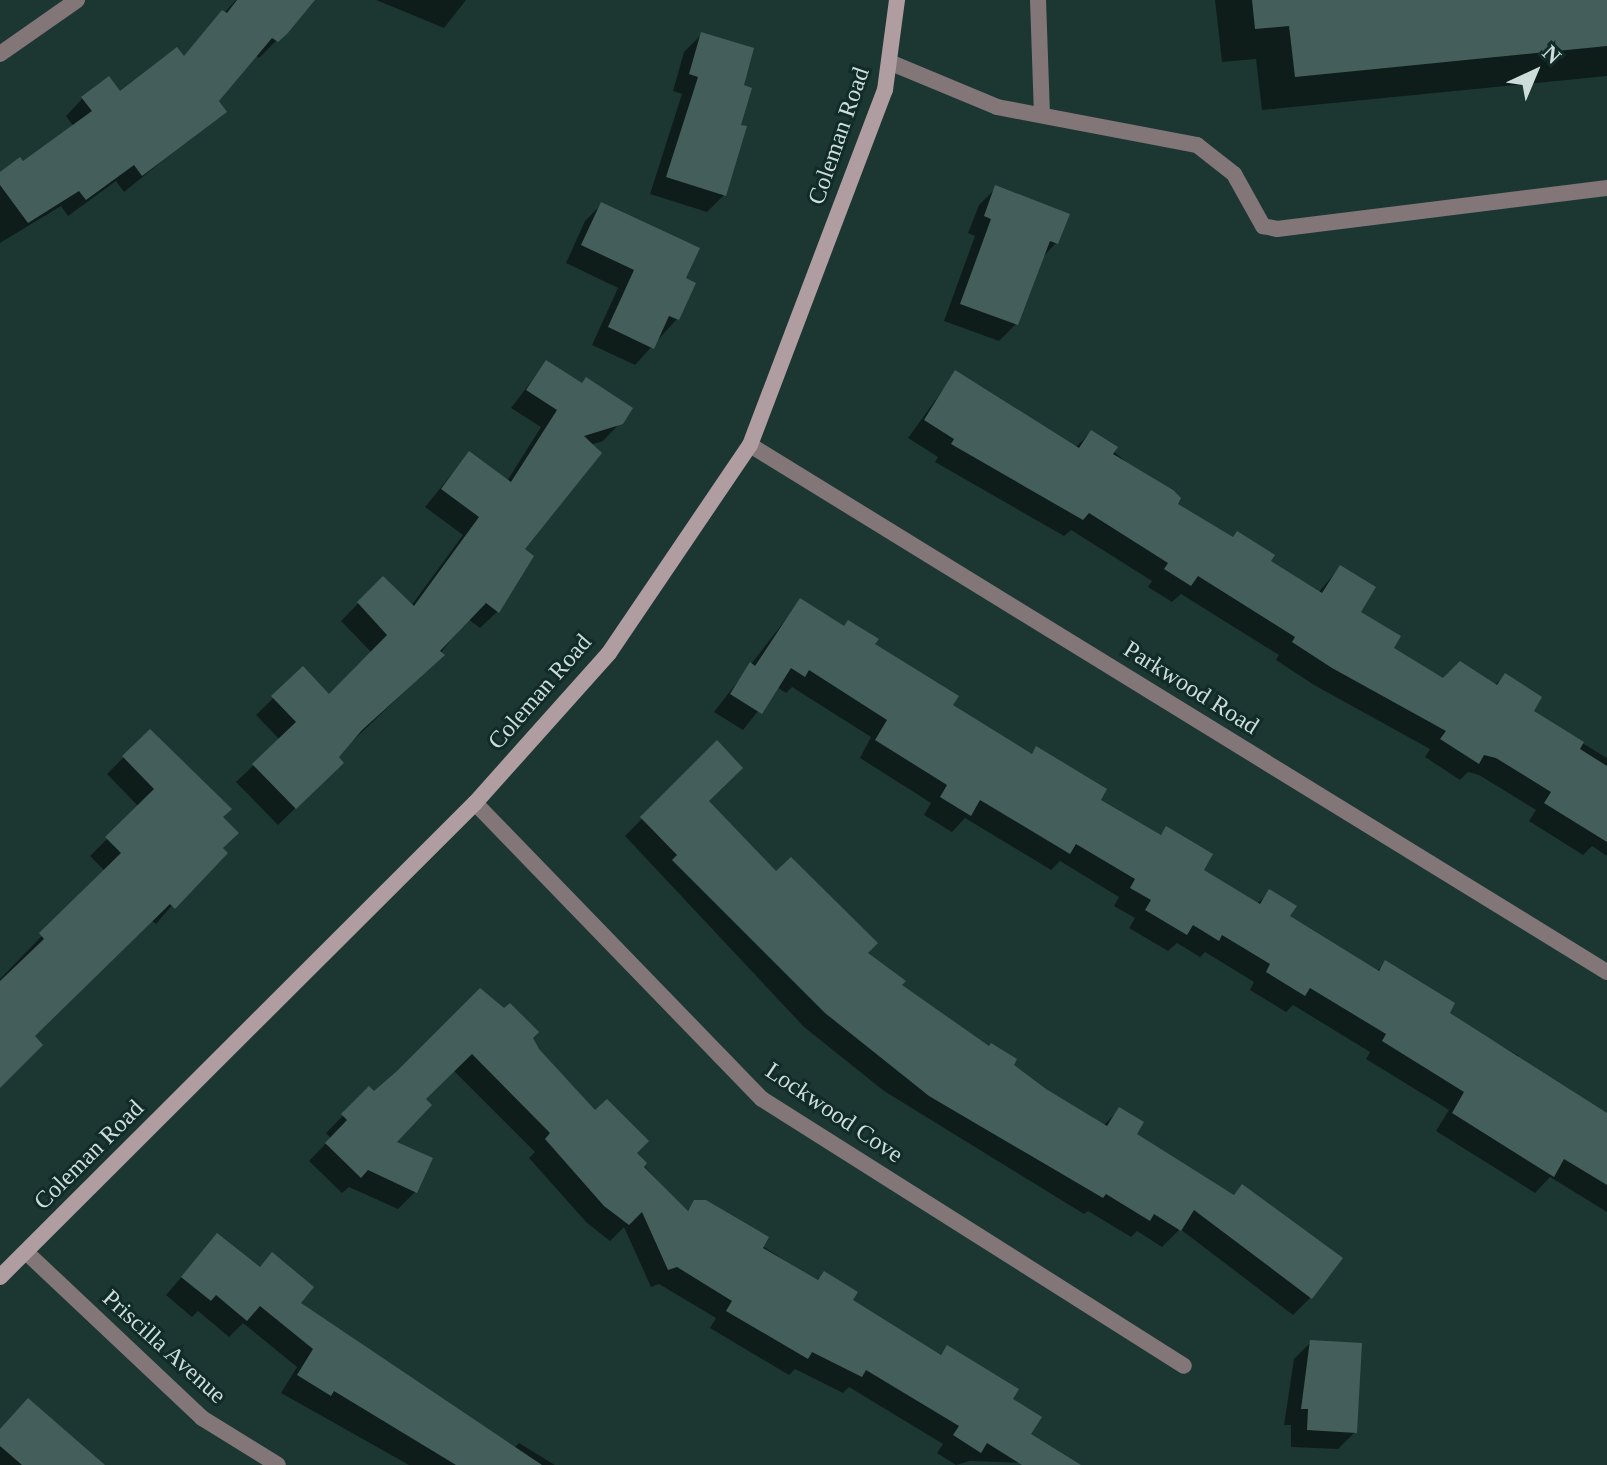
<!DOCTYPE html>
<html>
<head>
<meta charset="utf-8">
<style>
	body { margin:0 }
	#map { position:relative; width:1607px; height:1465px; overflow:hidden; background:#1c3732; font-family:"Times New Roman",serif }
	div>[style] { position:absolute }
	.shadow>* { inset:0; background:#0007 }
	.building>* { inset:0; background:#445f5b }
	.service>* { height:16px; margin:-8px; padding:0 8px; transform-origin:8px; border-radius:8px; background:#827679 }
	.minor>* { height:16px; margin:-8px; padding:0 8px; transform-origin:8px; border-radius:8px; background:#827679 }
	.secondary>* { height:16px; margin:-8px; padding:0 8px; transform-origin:8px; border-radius:8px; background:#b09da1 }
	span { translate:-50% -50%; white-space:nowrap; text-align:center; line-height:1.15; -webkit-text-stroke:6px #112c28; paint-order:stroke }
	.street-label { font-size:24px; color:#cdddda }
	.north { position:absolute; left:1495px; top:32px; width:80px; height:80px; -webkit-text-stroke:6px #112c28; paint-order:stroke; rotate:44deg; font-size:22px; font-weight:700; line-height:32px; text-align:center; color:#cdddda }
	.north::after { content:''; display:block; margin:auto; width:28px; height:36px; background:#cdddda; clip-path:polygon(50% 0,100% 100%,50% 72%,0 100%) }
</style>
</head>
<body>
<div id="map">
	<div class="shadow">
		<div style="clip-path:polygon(236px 0,288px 0,276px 41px,259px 58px,255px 55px,217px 101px,224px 111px,124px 192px,116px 181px,68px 216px,61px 206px,0 243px,0 174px,23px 164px,74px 127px,66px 116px,83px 98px,120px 94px,183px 58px)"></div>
		<div style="clip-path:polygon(376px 0,466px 0,444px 28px)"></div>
		<div style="clip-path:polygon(1215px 0,1607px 0,1607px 76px,1262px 110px,1256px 59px,1222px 62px)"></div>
		<div style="clip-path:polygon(701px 35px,741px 87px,725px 194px,707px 212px,650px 194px,682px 94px,673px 91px,684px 52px)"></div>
		<div style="clip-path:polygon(996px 188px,1056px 243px,1042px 258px,1016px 324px,999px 341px,944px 321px,975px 236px,968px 233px,979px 205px)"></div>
		<div style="clip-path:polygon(602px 204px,684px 279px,677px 319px,635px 365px,592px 345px,618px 288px,566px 263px,585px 221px)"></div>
		<div style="clip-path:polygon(546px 362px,621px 422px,603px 441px,590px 445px,522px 550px,498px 611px,480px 628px,468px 619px,425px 672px,336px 757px,342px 763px,278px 825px,236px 782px,280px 740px,256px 715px,303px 669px,329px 696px,372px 653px,341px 621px,383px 578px,411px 606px,463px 535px,425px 507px,469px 453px,507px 481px,541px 427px,511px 408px)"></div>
		<div style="clip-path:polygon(955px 373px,1075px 448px,1091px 432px,1175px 504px,1318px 593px,1340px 567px,1359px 613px,1391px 648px,1444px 680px,1495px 685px,1505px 675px,1531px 712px,1607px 758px,1607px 856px,1592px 846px,1583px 855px,1529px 821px,1536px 810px,1479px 775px,1468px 772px,1460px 780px,1425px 757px,1430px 749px,1314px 685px,1276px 660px,1279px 655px,1181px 594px,1172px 602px,1148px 587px,1152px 581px,1071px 530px,1064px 536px,935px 462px,938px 457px,908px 438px)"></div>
		<div style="clip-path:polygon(800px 601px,873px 645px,951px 705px,1030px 755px,1036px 749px,1098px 800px,1159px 836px,1167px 829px,1202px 870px,1257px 904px,1269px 892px,1288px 917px,1376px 972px,1385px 963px,1447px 1014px,1519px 1056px,1516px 1061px,1607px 1125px,1607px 1212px,1550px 1177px,1535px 1193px,1436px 1131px,1449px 1110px,1366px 1059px,1370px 1052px,1293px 1005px,1286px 1012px,1250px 990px,1254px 982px,1205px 952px,1200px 957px,1177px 943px,1168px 951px,1129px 928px,1135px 918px,1114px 906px,1119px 897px,1060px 861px,1051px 870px,965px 818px,952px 832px,924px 815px,931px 803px,860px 758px,871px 737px,792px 687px,786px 693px,777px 687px,743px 730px,714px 712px)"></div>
		<div style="clip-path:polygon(150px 731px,220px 817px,221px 848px,156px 924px,151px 920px,32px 1036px,0 1084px,0 979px,105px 871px,90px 856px,139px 807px,107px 774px)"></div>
		<div style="clip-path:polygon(717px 743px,706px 802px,776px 874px,900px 986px,1045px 1091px,1103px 1126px,1119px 1110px,1134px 1135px,1340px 1258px,1310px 1298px,1293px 1315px,1180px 1229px,1162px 1247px,1137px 1231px,1131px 1237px,1088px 1211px,1084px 1214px,884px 1091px,804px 1027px,625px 836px)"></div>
		<div style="clip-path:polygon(504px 1011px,686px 1212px,695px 1202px,816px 1281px,824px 1273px,850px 1300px,939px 1356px,948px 1347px,1010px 1400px,1028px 1435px,1077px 1465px,970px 1461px,956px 1465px,937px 1453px,943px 1444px,849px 1387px,843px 1393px,795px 1369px,789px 1375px,710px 1328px,716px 1318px,659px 1284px,651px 1287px,624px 1227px,610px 1241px,587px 1223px,529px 1158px,535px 1152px,453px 1070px,424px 1099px,393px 1142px,415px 1192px,398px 1209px,349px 1187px,342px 1193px,309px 1161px,331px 1138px,326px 1133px,369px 1089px,374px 1094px)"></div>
		<div style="clip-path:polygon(217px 1236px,259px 1268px,272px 1255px,298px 1303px,500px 1439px,515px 1447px,519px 1443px,555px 1465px,409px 1465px,281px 1393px,297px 1367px,243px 1323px,229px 1337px,198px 1311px,192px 1317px,166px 1295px)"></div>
		<div style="clip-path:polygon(1311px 1342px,1355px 1432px,1338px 1449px,1291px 1447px,1291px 1425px,1284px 1425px,1294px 1359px)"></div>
		<div style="clip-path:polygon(0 1430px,102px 1465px,0 1465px)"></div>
	</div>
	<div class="building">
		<div style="clip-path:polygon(237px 0,315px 0,287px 34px,278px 42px,272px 38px,219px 101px,227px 112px,191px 139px,142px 176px,134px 165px,86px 200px,79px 191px,28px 223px,0 185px,0 172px,20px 157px,23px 161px,92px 111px,81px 97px,109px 76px,120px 91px,177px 47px,184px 56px,222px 10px,227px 13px)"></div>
		<div style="clip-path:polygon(1252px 0,1607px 0,1607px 46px,1295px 77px,1289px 26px,1255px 29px)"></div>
		<div style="clip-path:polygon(701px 32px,754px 48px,744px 85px,752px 88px,741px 125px,747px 126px,726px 196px,666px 177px,698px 77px,689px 74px)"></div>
		<div style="clip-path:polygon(995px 185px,1070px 214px,1058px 244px,1050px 241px,1018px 325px,960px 304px,991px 219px,984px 216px)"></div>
		<div style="clip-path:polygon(601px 202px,700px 248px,686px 278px,696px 283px,679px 320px,669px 316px,654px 349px,608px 327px,634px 270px,581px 245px)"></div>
		<div style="clip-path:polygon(546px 360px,582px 383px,586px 377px,633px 408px,623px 424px,584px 436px,602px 453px,525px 549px,534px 556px,499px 613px,486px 603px,440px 651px,445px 655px,362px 730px,339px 757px,344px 763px,296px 809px,252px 764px,296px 722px,271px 696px,303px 666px,329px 694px,387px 635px,357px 602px,383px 576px,414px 606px,479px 517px,441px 489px,469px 451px,511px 482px,557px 410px,526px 390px)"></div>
		<div style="clip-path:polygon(955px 370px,1079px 448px,1091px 430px,1118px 447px,1113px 454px,1173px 490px,1181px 498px,1178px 504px,1233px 537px,1237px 531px,1245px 536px,1275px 555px,1271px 561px,1322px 593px,1340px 565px,1376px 587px,1361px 612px,1401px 636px,1394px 648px,1443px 678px,1460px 661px,1497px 685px,1505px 673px,1542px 697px,1534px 711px,1584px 742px,1580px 749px,1607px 766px,1607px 842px,1544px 803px,1551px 792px,1496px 758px,1484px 755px,1479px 764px,1440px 739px,1446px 731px,1332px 668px,1292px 642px,1295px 637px,1198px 576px,1191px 586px,1164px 569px,1168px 563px,1089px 513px,1083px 520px,951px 444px,954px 439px,924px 420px)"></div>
		<div style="clip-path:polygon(800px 598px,844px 626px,848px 620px,879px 639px,875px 644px,959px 696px,953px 705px,1032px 754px,1036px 746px,1107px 789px,1101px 800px,1161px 835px,1166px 826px,1213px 854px,1204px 870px,1260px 904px,1269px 889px,1297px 906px,1290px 916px,1379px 971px,1385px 960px,1455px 1003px,1450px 1013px,1607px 1113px,1607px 1185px,1564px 1159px,1554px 1177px,1452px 1113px,1464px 1092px,1382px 1041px,1386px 1034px,1310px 988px,1305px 996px,1266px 972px,1270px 964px,1222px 935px,1219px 941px,1193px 925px,1187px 935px,1145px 910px,1151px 900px,1130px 888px,1135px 879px,1076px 844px,1070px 854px,980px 800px,971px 816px,940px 797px,947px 785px,875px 740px,887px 720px,809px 670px,805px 677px,791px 668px,762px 714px,730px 694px,750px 662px,755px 666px)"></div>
		<div style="clip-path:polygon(150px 729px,232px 809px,223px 817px,239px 833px,223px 848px,228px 853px,175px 909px,170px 904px,35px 1036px,43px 1045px,0 1088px,0 981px,44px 939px,39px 933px,121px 853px,105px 837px,154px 789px,122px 756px)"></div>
		<div style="clip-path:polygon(717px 740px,743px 768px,709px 801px,776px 871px,791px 857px,878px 943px,868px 953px,906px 981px,902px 985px,989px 1046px,991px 1043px,1017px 1059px,1014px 1065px,1046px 1089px,1107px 1126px,1119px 1107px,1144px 1122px,1137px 1134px,1234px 1195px,1242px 1184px,1343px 1258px,1312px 1299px,1194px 1210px,1181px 1231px,1154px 1214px,1150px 1221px,1106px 1194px,1103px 1198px,1057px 1171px,929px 1096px,825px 1013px,672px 860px,677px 855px,640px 817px)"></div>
		<div style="clip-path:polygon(480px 988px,504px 1008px,510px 1003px,539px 1032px,533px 1038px,539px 1049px,595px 1110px,607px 1099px,649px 1141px,637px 1153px,647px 1163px,644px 1167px,688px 1211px,694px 1200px,706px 1200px,769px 1237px,763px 1248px,818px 1280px,824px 1271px,858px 1292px,853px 1300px,941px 1355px,947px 1345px,1019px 1389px,1013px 1399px,1042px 1417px,1031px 1434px,1081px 1465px,1022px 1465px,987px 1443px,981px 1453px,953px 1435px,959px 1426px,866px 1370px,862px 1377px,812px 1352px,808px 1359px,726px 1311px,732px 1301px,677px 1267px,668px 1270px,642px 1212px,629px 1225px,604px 1206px,545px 1139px,550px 1133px,472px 1054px,426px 1099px,432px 1105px,397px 1142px,433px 1158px,417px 1193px,368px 1170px,361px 1178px,325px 1143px,347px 1120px,341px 1114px,369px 1086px,374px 1091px,397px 1071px)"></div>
		<div style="clip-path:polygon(217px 1233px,260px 1267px,272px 1252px,314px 1287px,301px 1303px,542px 1465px,456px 1465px,334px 1391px,331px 1396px,297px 1375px,313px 1349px,260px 1306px,247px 1321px,216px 1295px,211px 1301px,181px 1277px)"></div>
		<div style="clip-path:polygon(1310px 1340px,1362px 1343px,1357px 1433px,1307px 1430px,1308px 1409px,1301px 1409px)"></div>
		<div style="clip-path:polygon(28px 1398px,105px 1465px,22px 1465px,0 1446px,0 1429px)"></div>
	</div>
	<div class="service">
		<div style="left:1038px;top:0;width:115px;rotate:88deg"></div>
		<div style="left:889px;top:62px;width:117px;rotate:22.6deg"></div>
		<div style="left:997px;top:107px;width:204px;rotate:10.8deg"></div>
		<div style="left:1197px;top:145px;width:47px;rotate:38.1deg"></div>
		<div style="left:1234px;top:174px;width:60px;rotate:60.9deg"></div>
		<div style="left:1263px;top:226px;width:14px;rotate:12deg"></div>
		<div style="left:1277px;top:229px;width:333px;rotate:-7.1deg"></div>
	</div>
	<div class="minor">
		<div style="left:0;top:54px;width:94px;rotate:-35deg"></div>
		<div style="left:750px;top:445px;width:1006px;rotate:31.59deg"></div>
		<div style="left:475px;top:803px;width:412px;rotate:45.9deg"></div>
		<div style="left:762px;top:1099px;width:499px;rotate:32.3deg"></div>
		<div style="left:26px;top:1252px;width:242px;rotate:43.3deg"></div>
		<div style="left:202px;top:1418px;width:89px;rotate:31.7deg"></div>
	</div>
	<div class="secondary">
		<div style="left:0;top:1277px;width:671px;rotate:-44.94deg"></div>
		<div style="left:475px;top:803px;width:201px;rotate:-48.2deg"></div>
		<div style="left:609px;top:653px;width:251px;rotate:-55.9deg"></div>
		<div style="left:750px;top:445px;width:380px;rotate:-69.2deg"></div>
		<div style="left:885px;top:90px;width:91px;rotate:-82.4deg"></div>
	</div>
	<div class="street-label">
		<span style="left:839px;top:136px;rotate:-71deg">Coleman Road</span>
		<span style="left:1191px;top:688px;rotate:32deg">Parkwood Road</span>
		<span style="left:540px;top:692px;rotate:-49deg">Coleman Road</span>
		<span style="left:834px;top:1113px;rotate:34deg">Lockwood Cove</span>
		<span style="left:89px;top:1155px;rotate:-45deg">Coleman Road</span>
		<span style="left:164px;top:1347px;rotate:42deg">Priscilla Avenue</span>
	</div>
	<div class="north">N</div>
</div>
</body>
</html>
